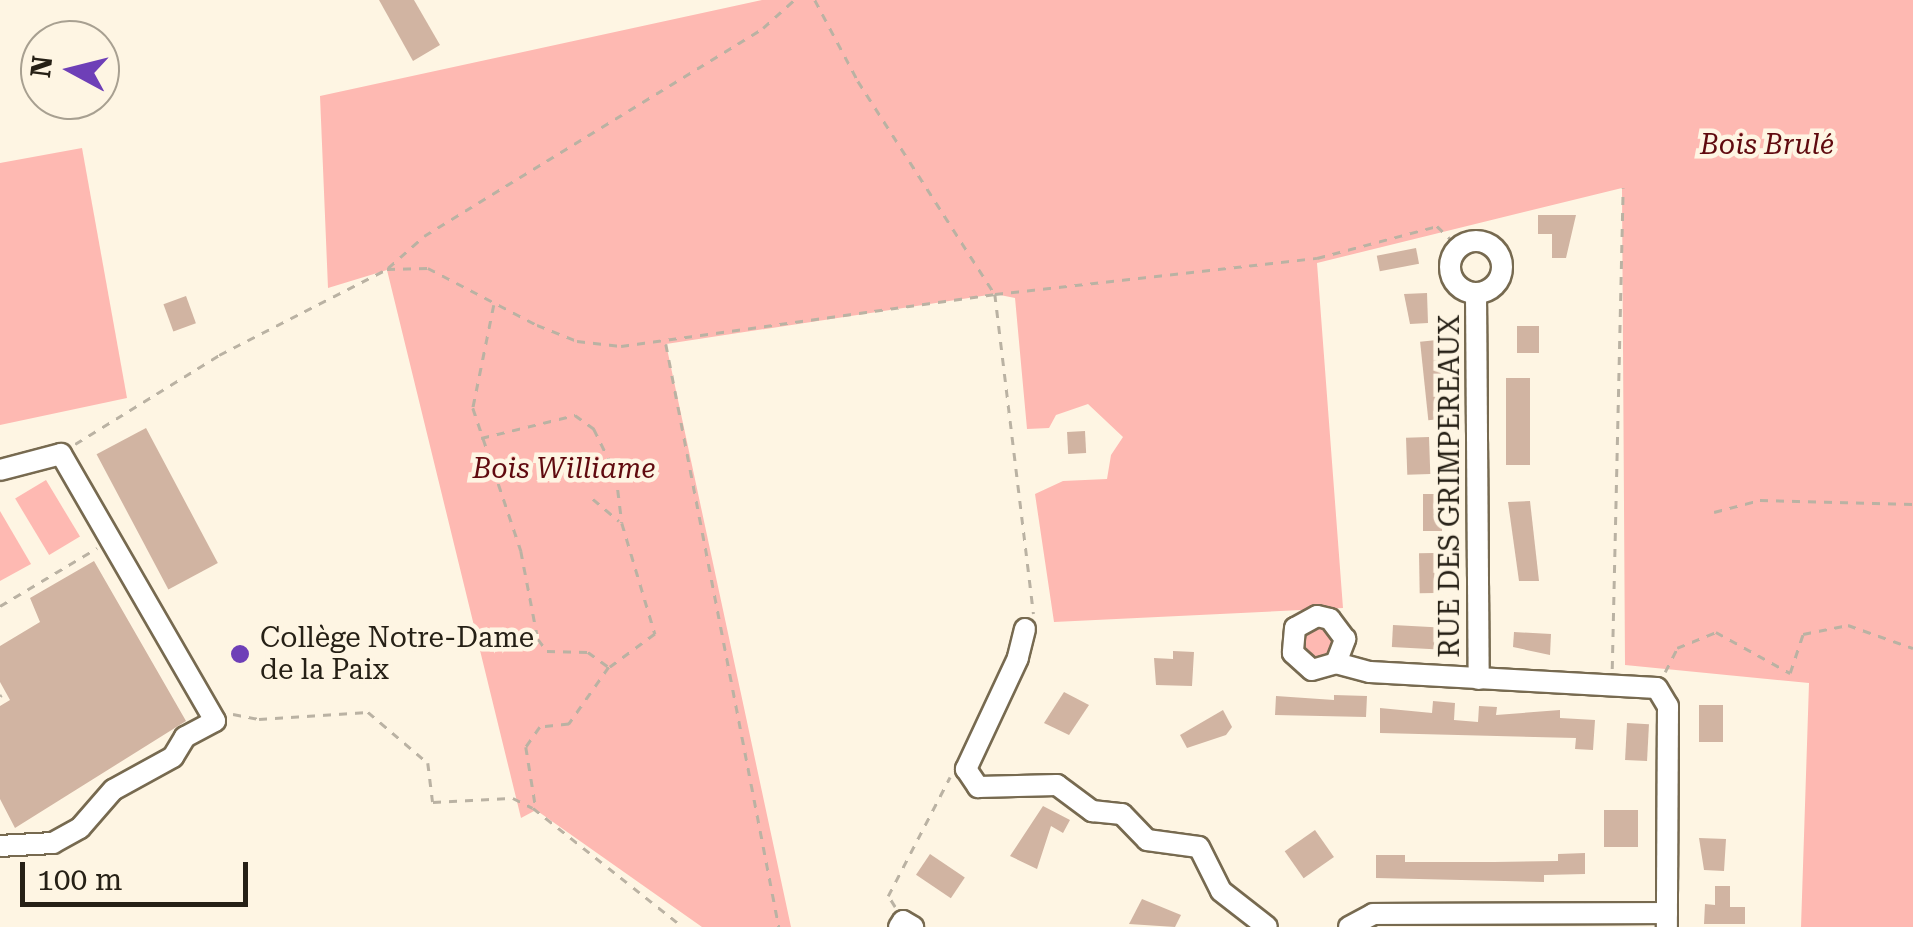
<!DOCTYPE html>
<html>
<head>
<meta charset="utf-8">
<style>
	body { margin:0 }
	#map { position:relative; width:1913px; height:927px; overflow:hidden; background:#fef5e3; font-family:"Roboto Serif",serif }
	div>[style] { position:absolute }
	.green>* { inset:0; background:#feb9b2; transform-origin:0 0 }
	.round { border-radius:50% }
	.building>* { inset:0; background:#d1b4a2; transform-origin:0 0 }
	.path>* { height:2.5px; margin-top:-1.25px; transform-origin:0; background:repeating-linear-gradient(90deg,#bab2a3 0 8px,transparent 0 16px) }
	.roads { filter:drop-shadow(2px 0 #776a50) drop-shadow(-2px 0 #776a50) drop-shadow(0 2px #776a50) drop-shadow(0 -2px #776a50) }
	.minor>* { height:20px; margin:-10px; padding:0 10px; transform-origin:10px; border-radius:10px; background:#fff }
	.minor>.ring { margin:-10px; padding:0; box-sizing:content-box; background:none; border:20px solid #fff; border-radius:50% }
	.dots>* { width:28px; height:28px; translate:-50% -50%; box-sizing:border-box; border:5px solid #fef5e3; border-radius:50% }
	span { translate:-50% -50%; white-space:nowrap; text-align:center; line-height:1.15; -webkit-text-stroke:9px #fef5e3; paint-order:stroke }
	.park-label { font-size:28px; color:#600a0f; font-style:italic }
	.street-label { font-size:28px; color:#262016 }
	.poi-label { font-size:28px; color:#262016 }
	.left { translate:0 -50%; text-align:left }
	.north { position:absolute; left:20px; top:20px; width:100px; height:100px; box-sizing:border-box; background:#fef5e3; border:2px solid #a8a091; border-radius:50%; rotate:277deg; font-size:28px; font-weight:700; line-height:40px; text-align:center; color:#262016 }
	.north::after { content:''; display:block; margin:auto; width:35px; height:45px; background:#6e3fb7; clip-path:polygon(50% 0,100% 100%,50% 72%,0 100%) }
	.scale { position:absolute; left:20px; top:862px; width:228px; height:45px; box-sizing:border-box; border:5px solid #262016; border-top:0; padding-left:12px; font-size:30px; line-height:35px; white-space:nowrap; color:#262016; -webkit-text-stroke:8px #fef5e3; paint-order:stroke }
</style>
</head>
<body>
<div id="map">
	<div class="green">
		<div style="clip-path:polygon(762px 0,1913px 0,1913px 927px,1801px 927px,1809px 683px,1625px 665px,1622px 188px,1317px 263px,1343px 608px,1054px 622px,1035px 494px,1063px 481px,1107px 479px,1111px 455px,1123px 437px,1088px 404px,1056px 415px,1049px 428px,1027px 429px,1015px 298px,995px 294px,666px 344px,791px 927px,702px 927px,536px 810px,521px 818px,387px 270px,328px 288px,320px 96px)"></div>
		<div style="clip-path:polygon(82px 148px,127px 398px,0 425px,0 163px)"></div>
		<div style="left:46px;top:480px;width:66px;height:36px;rotate:59deg"></div>
		<div style="clip-path:polygon(0 511px,31px 564px,0 581px)"></div>
		<div class="round" style="left:1304px;top:627px;width:30px;height:30px"></div>
	</div>
	<div class="building">
		<div style="clip-path:polygon(379px 0,414px 0,440px 45px,413px 61px)"></div>
		<div style="clip-path:polygon(1538px 215px,1576px 215px,1566px 258px,1552px 258px,1552px 234px,1538px 234px)"></div>
		<div style="left:1416px;top:248px;width:16px;height:40px;rotate:79deg"></div>
		<div style="clip-path:polygon(1427px 293px,1428px 323px,1410px 324px,1404px 294px)"></div>
		<div style="left:186px;top:296px;width:29px;height:24px;rotate:70deg"></div>
		<div style="left:1517px;top:326px;width:22px;height:27px"></div>
		<div style="left:1437px;top:340px;width:79px;height:17px;rotate:84deg"></div>
		<div style="left:1506px;top:378px;width:24px;height:87px"></div>
		<div style="left:146px;top:428px;width:153px;height:56px;rotate:62deg"></div>
		<div style="left:1085px;top:431px;width:22px;height:18px;rotate:87deg"></div>
		<div style="left:1429px;top:437px;width:37px;height:23px;rotate:88deg"></div>
		<div style="left:1423px;top:494px;width:19px;height:37px"></div>
		<div style="clip-path:polygon(1530px 501px,1539px 581px,1519px 581px,1508px 502px)"></div>
		<div style="left:1434px;top:553px;width:40px;height:15px;rotate:89deg"></div>
		<div style="clip-path:polygon(94px 561px,186px 721px,15px 828px,0 799px,0 706px,10px 700px,0 682px,0 646px,40px 622px,30px 598px)"></div>
		<div style="left:1393px;top:625px;width:42px;height:22px;rotate:3deg"></div>
		<div style="clip-path:polygon(1514px 632px,1551px 634px,1550px 655px,1513px 647px)"></div>
		<div style="clip-path:polygon(1173px 651px,1194px 652px,1192px 686px,1156px 685px,1154px 658px,1173px 659px)"></div>
		<div style="clip-path:polygon(1064px 692px,1089px 705px,1069px 735px,1044px 723px)"></div>
		<div style="clip-path:polygon(1334px 695px,1367px 696px,1366px 717px,1275px 715px,1276px 696px,1334px 700px)"></div>
		<div style="clip-path:polygon(1433px 701px,1455px 703px,1454px 720px,1478px 722px,1479px 706px,1497px 707px,1496px 715px,1560px 710px,1560px 718px,1595px 720px,1593px 750px,1575px 749px,1576px 738px,1380px 733px,1380px 708px,1432px 713px)"></div>
		<div style="left:1699px;top:705px;width:24px;height:37px"></div>
		<div style="clip-path:polygon(1223px 710px,1232px 727px,1226px 735px,1187px 748px,1180px 735px)"></div>
		<div style="left:1627px;top:723px;width:22px;height:37px;rotate:3deg"></div>
		<div style="clip-path:polygon(1043px 806px,1070px 820px,1063px 833px,1051px 826px,1037px 869px,1010px 856px)"></div>
		<div style="left:1638px;top:810px;width:37px;height:34px;rotate:90deg"></div>
		<div style="left:1315px;top:830px;width:33px;height:37px;rotate:55deg"></div>
		<div style="clip-path:polygon(1699px 838px,1726px 839px,1724px 871px,1704px 870px)"></div>
		<div style="clip-path:polygon(1585px 853px,1585px 874px,1544px 875px,1544px 882px,1376px 878px,1376px 855px,1405px 855px,1405px 862px,1494px 862px,1558px 861px,1558px 854px)"></div>
		<div style="left:930px;top:854px;width:42px;height:25px;rotate:34deg"></div>
		<div style="clip-path:polygon(1715px 886px,1730px 886px,1730px 907px,1745px 907px,1745px 924px,1704px 924px,1705px 904px,1715px 905px)"></div>
		<div style="clip-path:polygon(1142px 899px,1181px 915px,1175px 927px,1129px 924px)"></div>
	</div>
	<div class="path">
		<div style="left:815px;top:0;width:92px;rotate:62deg"></div>
		<div style="left:858px;top:81px;width:253px;rotate:57.3deg"></div>
		<div style="left:995px;top:294px;width:324px;rotate:-6.4deg"></div>
		<div style="left:1317px;top:258px;width:124px;rotate:-14.9deg"></div>
		<div style="left:1437px;top:226px;width:30px;rotate:44deg"></div>
		<div style="left:388px;top:268px;width:48px;rotate:-41.6deg"></div>
		<div style="left:424px;top:236px;width:398px;rotate:-31.5deg"></div>
		<div style="left:763px;top:28px;width:42px;rotate:-42.1deg"></div>
		<div style="left:494px;top:305px;width:105px;rotate:101.5deg"></div>
		<div style="left:473px;top:408px;width:151px;rotate:71.4deg"></div>
		<div style="left:521px;top:551px;width:90px;rotate:79.1deg"></div>
		<div style="left:538px;top:639px;width:15px;rotate:53deg"></div>
		<div style="left:547px;top:651px;width:41px;rotate:1.4deg"></div>
		<div style="left:588px;top:652px;width:26px;rotate:36deg"></div>
		<div style="left:609px;top:667px;width:70px;rotate:125.1deg"></div>
		<div style="left:569px;top:724px;width:29px;rotate:174deg"></div>
		<div style="left:540px;top:727px;width:24px;rotate:125deg"></div>
		<div style="left:526px;top:747px;width:63px;rotate:80.8deg"></div>
		<div style="left:666px;top:344px;width:594px;rotate:79.03deg"></div>
		<div style="left:481px;top:438px;width:97px;rotate:-13.7deg"></div>
		<div style="left:575px;top:415px;width:24px;rotate:36deg"></div>
		<div style="left:594px;top:429px;width:50px;rotate:63.9deg"></div>
		<div style="left:616px;top:474px;width:49px;rotate:83deg"></div>
		<div style="left:622px;top:523px;width:116px;rotate:73.4deg"></div>
		<div style="left:655px;top:634px;width:56px;rotate:143.7deg"></div>
		<div style="left:75px;top:444px;width:169px;rotate:-31.7deg"></div>
		<div style="left:219px;top:355px;width:189px;rotate:-27.1deg"></div>
		<div style="left:387px;top:269px;width:41px;rotate:-1.4deg"></div>
		<div style="left:428px;top:268px;width:123px;rotate:27.6deg"></div>
		<div style="left:537px;top:325px;width:43px;rotate:21.8deg"></div>
		<div style="left:577px;top:341px;width:44px;rotate:6.5deg"></div>
		<div style="left:621px;top:346px;width:378px;rotate:-7.9deg"></div>
		<div style="left:995px;top:294px;width:322px;rotate:83.1deg"></div>
		<div style="left:593px;top:499px;width:34px;rotate:40deg"></div>
		<div style="left:1714px;top:512px;width:48px;rotate:-14.6deg"></div>
		<div style="left:1760px;top:500px;width:153px;rotate:1.5deg"></div>
		<div style="left:0;top:606px;width:113px;rotate:-30.9deg"></div>
		<div style="left:1612px;top:669px;width:481px;rotate:-88.7deg"></div>
		<div style="left:1665px;top:672px;width:27px;rotate:-63deg"></div>
		<div style="left:1677px;top:648px;width:42px;rotate:-22.3deg"></div>
		<div style="left:1716px;top:632px;width:85px;rotate:29deg"></div>
		<div style="left:1790px;top:673px;width:41px;rotate:-71.6deg"></div>
		<div style="left:1803px;top:634px;width:46px;rotate:-11.3deg"></div>
		<div style="left:1848px;top:625px;width:69px;rotate:19.5deg"></div>
		<div style="left:0;top:696px;width:2px;rotate:-27deg"></div>
		<div style="left:233px;top:714px;width:26px;rotate:11deg"></div>
		<div style="left:259px;top:719px;width:109px;rotate:-3.7deg"></div>
		<div style="left:368px;top:712px;width:79px;rotate:40.4deg"></div>
		<div style="left:428px;top:763px;width:39px;rotate:83deg"></div>
		<div style="left:433px;top:802px;width:80px;rotate:-2.9deg"></div>
		<div style="left:513px;top:798px;width:22px;rotate:27deg"></div>
		<div style="left:533px;top:808px;width:191px;rotate:38.4deg"></div>
		<div style="left:895px;top:907px;width:13px;rotate:-122deg"></div>
		<div style="left:888px;top:896px;width:134px;rotate:-62.5deg"></div>
	</div>
	<div class="roads">
		<div class="minor">
			<div class="ring" style="left:1450px;top:241px;width:32px;height:32px"></div>
			<div style="left:1476px;top:293px;width:386px;rotate:89.6deg"></div>
			<div style="left:0;top:470px;width:63px;rotate:-14.7deg"></div>
			<div style="left:61px;top:454px;width:308px;rotate:60deg"></div>
			<div style="left:215px;top:721px;width:34px;rotate:152deg"></div>
			<div style="left:185px;top:737px;width:23px;rotate:121deg"></div>
			<div style="left:173px;top:757px;width:68px;rotate:151.2deg"></div>
			<div style="left:113px;top:790px;width:50px;rotate:131deg"></div>
			<div style="left:80px;top:828px;width:31px;rotate:151deg"></div>
			<div style="left:53px;top:843px;width:53px;rotate:176.8deg"></div>
			<div style="left:1025px;top:629px;width:30px;rotate:104deg"></div>
			<div style="left:1018px;top:658px;width:123px;rotate:115.1deg"></div>
			<div style="left:966px;top:769px;width:22px;rotate:56deg"></div>
			<div style="left:978px;top:787px;width:79px;rotate:-1.5deg"></div>
			<div style="left:1057px;top:785px;width:44px;rotate:36.6deg"></div>
			<div style="left:1092px;top:811px;width:30px;rotate:6deg"></div>
			<div style="left:1122px;top:814px;width:36px;rotate:46deg"></div>
			<div style="left:1147px;top:840px;width:52px;rotate:7.7deg"></div>
			<div style="left:1199px;top:847px;width:49px;rotate:63.4deg"></div>
			<div style="left:1221px;top:891px;width:58px;rotate:38deg"></div>
			<div style="left:1336px;top:663px;width:26px;rotate:-69deg"></div>
			<div style="left:1345px;top:639px;width:25px;rotate:-127deg"></div>
			<div style="left:1330px;top:619px;width:13px;rotate:-167deg"></div>
			<div style="left:1317px;top:616px;width:25px;rotate:151deg"></div>
			<div style="left:1295px;top:628px;width:25px;rotate:95deg"></div>
			<div style="left:1293px;top:653px;width:25px;rotate:42deg"></div>
			<div style="left:1312px;top:670px;width:25px;rotate:-16deg"></div>
			<div style="left:1336px;top:663px;width:35px;rotate:15deg"></div>
			<div style="left:1370px;top:672px;width:287px;rotate:3.2deg"></div>
			<div style="left:1657px;top:688px;width:21px;rotate:59deg"></div>
			<div style="left:1668px;top:706px;width:221px;rotate:90.3deg"></div>
			<div style="left:899px;top:927px;width:7px;rotate:-56deg"></div>
			<div style="left:903px;top:921px;width:12px;rotate:31deg"></div>
			<div style="left:1349px;top:927px;width:27px;rotate:-28deg"></div>
			<div style="left:1373px;top:914px;width:294px;rotate:-0.2deg"></div>
		</div>
	</div>
	<div class="dots">
		<div style="left:240px;top:654px;background:#6e3fb7"></div>
	</div>
	<div class="park-label">
		<span style="left:1767px;top:145px">Bois Brulé</span>
		<span style="left:564px;top:469px">Bois Williame</span>
	</div>
	<div class="street-label">
		<span style="left:1450px;top:486px;rotate:-90deg">RUE DES GRIMPEREAUX</span>
	</div>
	<div class="poi-label">
		<span class="left" style="left:260px;top:654px">Collège Notre-Dame<br>de la Paix</span>
	</div>
	<div class="north">N</div>
	<div class="scale">100 m</div>
</div>
</body>
</html>
